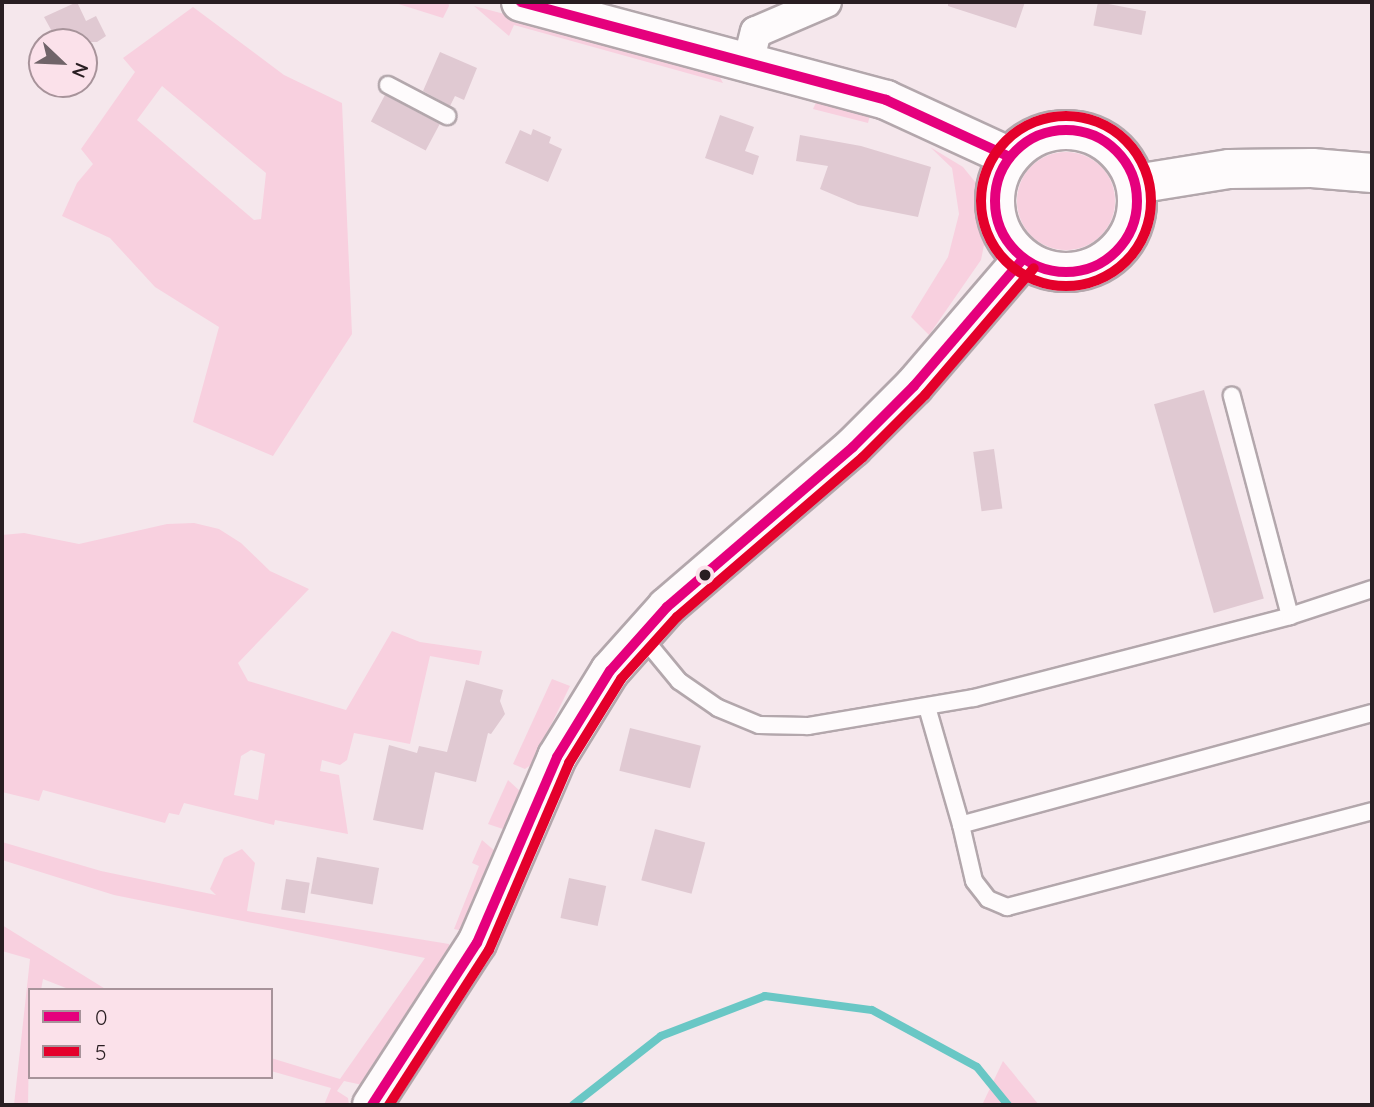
<!DOCTYPE html>
<html>
<head>
<meta charset="utf-8">
<style>
	body { margin:0 }
	#map { position:relative; width:1374px; height:1107px; overflow:hidden; background:#f5e7ec; font-family:Quicksand,sans-serif }
	div>[style] { position:absolute }
	.green>* { inset:0; background:#f8d0df }
	.round { border-radius:50% }
	.stream>* { height:8px; margin:-4px; padding:0 4px; transform-origin:4px; border-radius:4px; background:#69c7c5 }
	.building>* { inset:0; background:#e0c9d2; transform-origin:0 0 }
	.roads { filter:drop-shadow(2px 0 #b3a7ac) drop-shadow(-2px 0 #b3a7ac) drop-shadow(0 2px #b3a7ac) drop-shadow(0 -2px #b3a7ac) }
	.lane>* { height:16px; margin:-8px; padding:0 8px; transform-origin:8px; border-radius:8px; background:#fefbfc }
	.street>* { height:30px; margin:-15px; padding:0 15px; transform-origin:15px; border-radius:15px; background:#fefbfc }
	.secondary>* { height:38px; margin:-19px; padding:0 19px; transform-origin:19px; border-radius:19px; background:#fefbfc }
	.secondary>.ring { margin:-19px; padding:0; box-sizing:content-box; background:none; border:38px solid #fefbfc; border-radius:50% }
	.bus-1>* { height:10px; margin:-5px; padding:0 5px; transform-origin:5px; border-radius:5px; background:#e5007d }
	.bus-1>.ring { margin:-5px; padding:0; box-sizing:content-box; background:none; border:10px solid #e5007d; border-radius:50% }
	.bus-2>* { height:10px; margin:-5px; padding:0 5px; transform-origin:5px; border-radius:5px; background:#e4002b }
	.bus-2>.ring { margin:-5px; padding:0; box-sizing:content-box; background:none; border:10px solid #e4002b; border-radius:50% }
	.dots>* { width:19px; height:19px; translate:-50% -50%; box-sizing:border-box; border:4px solid #fbe1ea; border-radius:50% }
	span { translate:-50% -50%; white-space:nowrap; text-align:center; line-height:1.15; -webkit-text-stroke:5px #fbe1ea; paint-order:stroke }
	.frame { position:absolute; inset:0; border:4px solid #291e22; pointer-events:none }
	.legend { position:absolute; left:28px; top:988px; width:245px; height:91px; box-sizing:border-box; background:#fbe1ea; border:2px solid #a7939a; margin:0; padding:9px 12px; list-style:none; font-size:21px; color:#291e22 }
	.legend li { display:flex; align-items:center; gap:14px; height:35px }
	.legend b { width:35px; border:2px solid #a7939a }
	.north { position:absolute; left:28px; top:28px; width:70px; height:70px; box-sizing:border-box; background:#fbe1ea; border:2px solid #a7939a; border-radius:50%; rotate:113deg; font-size:19px; font-weight:700; line-height:28px; text-align:center; color:#291e22 }
	.north::after { content:''; display:block; margin:auto; width:24px; height:32px; background:#706469; clip-path:polygon(50% 0,100% 100%,50% 72%,0 100%) }
</style>
</head>
<body>
<div id="map">
	<div class="green">
		<div style="clip-path:polygon(392px 2px,448px 2px,449px 6px,443px 18px)"></div>
		<div style="clip-path:polygon(474px 6px,716px 70px,723px 83px,514px 25px,509px 36px)"></div>
		<div style="clip-path:polygon(evenodd,193px 7px,284px 75px,342px 103px,352px 334px,273px 456px,193px 422px,219px 327px,155px 287px,110px 238px,62px 216px,77px 183px,93px 164px,81px 149px,135px 72px,123px 58px,193px 7px,162px 86px,266px 173px,261px 219px,254px 220px,137px 120px,162px 86px)"></div>
		<div style="clip-path:polygon(818px 98px,870px 115px,868px 123px,813px 109px)"></div>
		<div style="clip-path:polygon(930px 147px,963px 167px,976px 183px,985px 240px,981px 260px,929px 335px,911px 317px,948px 257px,959px 214px,952px 168px)"></div>
		<div class="round" style="left:1017px;top:152px;width:98px;height:98px"></div>
		<div style="clip-path:polygon(evenodd,194px 523px,219px 529px,241px 543px,270px 571px,309px 589px,238px 663px,248px 681px,346px 710px,392px 631px,420px 642px,482px 651px,479px 665px,430px 656px,410px 744px,354px 733px,347px 760px,340px 765px,322px 760px,320px 771px,339px 775px,348px 834px,275px 820px,274px 825px,184px 803px,179px 815px,169px 813px,165px 823px,43px 790px,39px 801px,2px 792px,2px 535px,24px 533px,79px 544px,167px 524px,194px 523px,251px 750px,265px 754px,258px 800px,234px 795px,241px 756px,251px 750px)"></div>
		<div style="clip-path:polygon(552px 679px,570px 686px,532px 764px,525px 769px,513px 764px)"></div>
		<div style="clip-path:polygon(508px 780px,521px 792px,506px 830px,488px 824px)"></div>
		<div style="clip-path:polygon(482px 840px,496px 852px,463px 931px,454px 929px,479px 866px,472px 863px)"></div>
		<div style="clip-path:polygon(2px 842px,101px 871px,216px 895px,210px 889px,224px 858px,242px 849px,255px 863px,247px 911px,449px 944px,451px 950px,367px 1086px,344px 1081px,337px 1091px,348px 1098px,349px 1105px,324px 1105px,331px 1088px,271px 1071px,271px 1058px,340px 1079px,425px 958px,114px 895px,2px 860px)"></div>
		<div style="clip-path:polygon(2px 925px,107px 990px,71px 990px,43px 979px,41px 990px,30px 990px,28px 1105px,14px 1105px,30px 959px,2px 951px)"></div>
		<div style="clip-path:polygon(1003px 1061px,1039px 1105px,983px 1103px)"></div>
	</div>
	<div class="stream">
		<div style="left:573px;top:1105px;width:112px;rotate:-38.1deg"></div>
		<div style="left:661px;top:1036px;width:111px;rotate:-21deg"></div>
		<div style="left:765px;top:996px;width:108px;rotate:7.5deg"></div>
		<div style="left:872px;top:1010px;width:119px;rotate:28.5deg"></div>
		<div style="left:977px;top:1067px;width:49px;rotate:50.8deg"></div>
	</div>
	<div class="building">
		<div style="clip-path:polygon(77px 2px,86px 21px,96px 16px,106px 36px,97px 42px,46px 42px,55px 37px,44px 17px)"></div>
		<div style="clip-path:polygon(948px 2px,1025px 2px,1016px 28px,948px 6px)"></div>
		<div style="left:1098px;top:2px;width:49px;height:24px;rotate:11deg"></div>
		<div style="clip-path:polygon(440px 52px,477px 68px,464px 100px,455px 96px,450px 106px,423px 91px)"></div>
		<div style="left:385px;top:95px;width:62px;height:30px;rotate:28deg"></div>
		<div style="clip-path:polygon(720px 115px,754px 127px,745px 151px,759px 156px,753px 175px,705px 158px)"></div>
		<div style="clip-path:polygon(533px 129px,551px 137px,549px 143px,562px 149px,548px 182px,505px 163px,520px 130px,531px 135px)"></div>
		<div style="clip-path:polygon(800px 135px,861px 146px,931px 167px,918px 217px,858px 205px,820px 189px,828px 166px,796px 161px)"></div>
		<div style="left:1204px;top:390px;width:217px;height:52px;rotate:74deg"></div>
		<div style="left:994px;top:449px;width:60px;height:21px;rotate:82deg"></div>
		<div style="clip-path:polygon(466px 680px,503px 690px,500px 701px,505px 714px,491px 734px,488px 733px,476px 782px,435px 772px,423px 830px,373px 820px,389px 745px,417px 753px,419px 746px,447px 752px)"></div>
		<div style="left:630px;top:728px;width:73px;height:44px;rotate:14deg"></div>
		<div style="left:655px;top:829px;width:52px;height:53px;rotate:15deg"></div>
		<div style="left:317px;top:857px;width:63px;height:37px;rotate:10deg"></div>
		<div style="left:569px;top:878px;width:38px;height:41px;rotate:12deg"></div>
		<div style="left:286px;top:879px;width:24px;height:31px;rotate:9deg"></div>
	</div>
	<div class="roads">
		<div class="lane">
			<div style="left:388px;top:85px;width:67px;rotate:27.7deg"></div>
			<div style="left:1290px;top:616px;width:86px;rotate:-18.2deg"></div>
			<div style="left:641px;top:635px;width:60px;rotate:50.4deg"></div>
			<div style="left:679px;top:681px;width:47px;rotate:34.7deg"></div>
			<div style="left:718px;top:708px;width:44px;rotate:22.5deg"></div>
			<div style="left:759px;top:725px;width:49px;rotate:1.2deg"></div>
			<div style="left:808px;top:726px;width:168px;rotate:-9.6deg"></div>
			<div style="left:974px;top:698px;width:326px;rotate:-14.5deg"></div>
			<div style="left:1290px;top:616px;width:228px;rotate:-104.8deg"></div>
			<div style="left:927px;top:707px;width:123px;rotate:73.9deg"></div>
			<div style="left:1372px;top:713px;width:426px;rotate:164.8deg"></div>
			<div style="left:961px;top:825px;width:57px;rotate:76.9deg"></div>
			<div style="left:974px;top:881px;width:23px;rotate:52deg"></div>
			<div style="left:988px;top:899px;width:21px;rotate:23deg"></div>
			<div style="left:1007px;top:907px;width:377px;rotate:-14.7deg"></div>
		</div>
		<div class="street">
			<div style="left:748px;top:63px;width:32px;rotate:-76deg"></div>
			<div style="left:756px;top:32px;width:76px;rotate:-23.2deg"></div>
		</div>
		<div class="secondary">
			<div style="left:521px;top:2px;width:378px;rotate:15deg"></div>
			<div style="left:886px;top:100px;width:136px;rotate:24.7deg"></div>
			<div class="ring" style="left:995px;top:130px;width:104px;height:104px"></div>
			<div style="left:1136px;top:184px;width:94px;rotate:-9.2deg"></div>
			<div style="left:1229px;top:169px;width:83px;rotate:-0.7deg"></div>
			<div style="left:1312px;top:168px;width:60px;rotate:4.8deg"></div>
			<div style="left:372px;top:1105px;width:193px;rotate:-57.1deg"></div>
			<div style="left:477px;top:943px;width:202px;rotate:-66.7deg"></div>
			<div style="left:557px;top:757px;width:101px;rotate:-58.4deg"></div>
			<div style="left:610px;top:671px;width:86px;rotate:-48.3deg"></div>
			<div style="left:667px;top:607px;width:245px;rotate:-40.7deg"></div>
			<div style="left:853px;top:447px;width:86px;rotate:-45deg"></div>
			<div style="left:914px;top:386px;width:167px;rotate:-49.4deg"></div>
		</div>
	</div>
	<div class="bus-1">
		<div style="left:521px;top:2px;width:378px;rotate:15deg"></div>
		<div style="left:886px;top:100px;width:136px;rotate:24.7deg"></div>
		<div class="ring" style="left:995px;top:130px;width:132px;height:132px"></div>
		<div style="left:372px;top:1105px;width:193px;rotate:-57.1deg"></div>
		<div style="left:477px;top:943px;width:202px;rotate:-66.7deg"></div>
		<div style="left:557px;top:757px;width:101px;rotate:-58.4deg"></div>
		<div style="left:610px;top:671px;width:86px;rotate:-48.3deg"></div>
		<div style="left:667px;top:607px;width:245px;rotate:-40.7deg"></div>
		<div style="left:853px;top:447px;width:86px;rotate:-45deg"></div>
		<div style="left:914px;top:386px;width:167px;rotate:-49.4deg"></div>
	</div>
	<div class="bus-2">
		<div class="ring" style="left:981px;top:116px;width:160px;height:160px"></div>
		<div style="left:389px;top:1105px;width:184px;rotate:-57.2deg"></div>
		<div style="left:489px;top:950px;width:203px;rotate:-66.8deg"></div>
		<div style="left:569px;top:763px;width:99px;rotate:-58.2deg"></div>
		<div style="left:621px;top:679px;width:84px;rotate:-47.9deg"></div>
		<div style="left:677px;top:617px;width:245px;rotate:-40.7deg"></div>
		<div style="left:863px;top:457px;width:88px;rotate:-45deg"></div>
		<div style="left:925px;top:395px;width:167px;rotate:-49.4deg"></div>
	</div>
	<div class="dots">
		<div style="left:705px;top:575px;background:#291e22"></div>
	</div>
	<div class="frame"></div>
	<ul class="legend">
	<li><b style="height:9px;background:#e5007d"></b>0</li>
	<li><b style="height:9px;background:#e4002b"></b>5</li>
	</ul>
	<div class="north">N</div>
</div>
</body>
</html>
